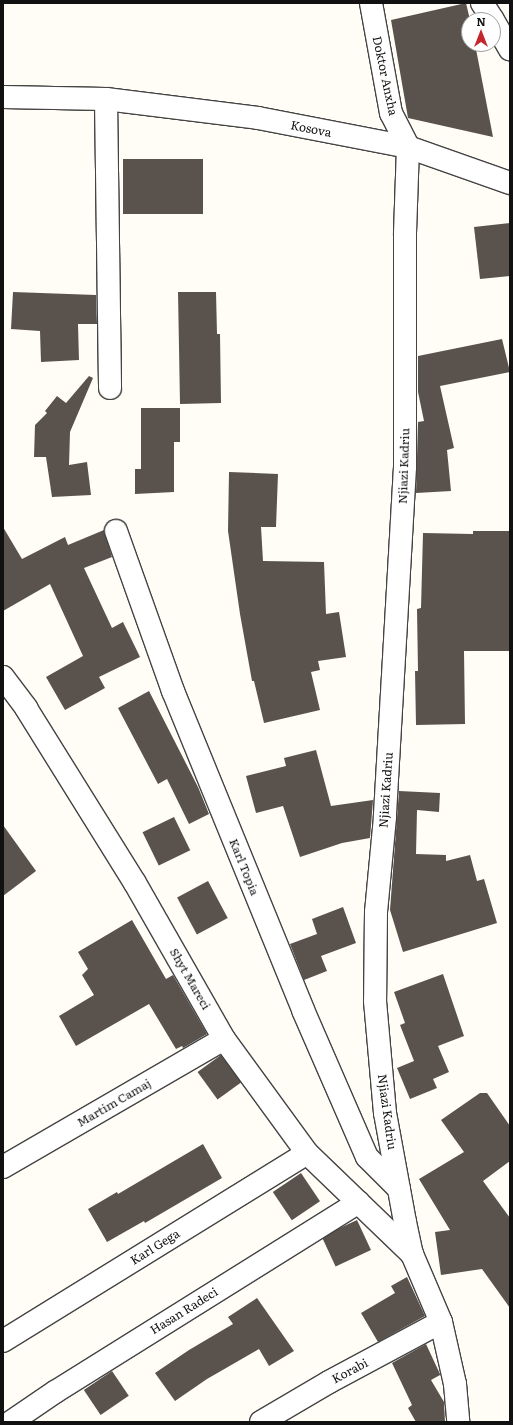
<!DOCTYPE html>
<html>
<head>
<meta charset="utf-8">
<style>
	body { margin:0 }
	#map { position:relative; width:513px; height:1425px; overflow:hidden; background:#fffdf5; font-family:Literata,serif }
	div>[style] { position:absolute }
	.building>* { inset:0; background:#5a524d; transform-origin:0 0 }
	.roads { filter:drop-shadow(1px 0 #444) drop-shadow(-1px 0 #444) drop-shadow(0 1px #444) drop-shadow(0 -1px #444) }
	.minor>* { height:22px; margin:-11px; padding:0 11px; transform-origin:11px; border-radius:11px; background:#fff }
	span { translate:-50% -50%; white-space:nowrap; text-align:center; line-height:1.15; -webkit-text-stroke:4px #fff; paint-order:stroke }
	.street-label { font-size:12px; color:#111 }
	.frame { position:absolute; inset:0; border:4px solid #111; pointer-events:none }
	.north { position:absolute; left:461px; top:12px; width:40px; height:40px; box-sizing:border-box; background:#fff; border:1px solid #a0a0a0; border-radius:50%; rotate:0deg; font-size:11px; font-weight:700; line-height:16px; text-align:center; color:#111 }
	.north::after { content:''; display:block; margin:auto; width:14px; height:18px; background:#c4262e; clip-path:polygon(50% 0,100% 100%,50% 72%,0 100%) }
</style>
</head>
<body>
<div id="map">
	<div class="building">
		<div style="clip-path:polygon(466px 3px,470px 20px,469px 44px,475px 44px,493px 137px,408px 118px,391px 20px)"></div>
		<div style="left:203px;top:159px;width:55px;height:80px;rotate:90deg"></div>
		<div style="clip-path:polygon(510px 223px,510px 276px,480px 279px,474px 227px)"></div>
		<div style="clip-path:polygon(13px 292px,96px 295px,97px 324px,78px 324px,79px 360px,41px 362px,40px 331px,11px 329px)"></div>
		<div style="clip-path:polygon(178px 292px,216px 292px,217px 334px,220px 334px,221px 403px,180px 404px)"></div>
		<div style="clip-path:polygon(502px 339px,510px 372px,440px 386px,454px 448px,447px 450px,451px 491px,416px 493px,418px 422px,424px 421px,418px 392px,418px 356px)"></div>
		<div style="clip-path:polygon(89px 376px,93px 378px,70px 432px,69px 465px,87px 462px,91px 495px,52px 497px,46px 457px,34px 457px,35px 425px,47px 413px,45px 411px,57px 396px,66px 403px)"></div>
		<div style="clip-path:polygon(141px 408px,180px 408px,180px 442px,174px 442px,174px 492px,135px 494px,135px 469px,141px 469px)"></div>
		<div style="clip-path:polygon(229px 472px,278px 474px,276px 527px,261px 527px,263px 561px,324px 562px,326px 614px,339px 612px,346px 657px,318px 661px,320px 670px,311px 672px,320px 710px,264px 723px,254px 681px,252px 681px,240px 614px,228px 531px)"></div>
		<div style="clip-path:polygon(3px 527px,22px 559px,65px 537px,68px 545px,104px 530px,112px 557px,84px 568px,112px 628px,123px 622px,140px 657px,99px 677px,105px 688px,65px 710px,46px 677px,83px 656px,50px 584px,3px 611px)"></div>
		<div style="clip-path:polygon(473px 531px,510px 531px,510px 651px,464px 651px,465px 724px,416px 725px,415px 671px,418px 671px,417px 609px,421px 608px,423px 533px,473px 534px)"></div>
		<div style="clip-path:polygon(149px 691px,198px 787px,209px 814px,189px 824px,167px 779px,158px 784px,118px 708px)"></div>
		<div style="clip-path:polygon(316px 750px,331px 806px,373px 800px,370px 838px,342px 843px,300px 857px,283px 806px,256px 813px,246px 776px,286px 766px,284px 758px)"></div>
		<div style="clip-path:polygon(399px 791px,440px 793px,439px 812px,417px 810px,416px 854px,446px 855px,446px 861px,470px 855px,477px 881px,484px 879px,497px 923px,403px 952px,390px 910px)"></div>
		<div style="left:174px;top:817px;width:37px;height:35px;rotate:64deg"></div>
		<div style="clip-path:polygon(3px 825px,36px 871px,3px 896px)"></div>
		<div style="left:208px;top:881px;width:42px;height:35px;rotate:62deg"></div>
		<div style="clip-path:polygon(343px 907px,356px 943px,321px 956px,327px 971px,304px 980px,290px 944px,317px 934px,312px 919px)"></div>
		<div style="clip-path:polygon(132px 920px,166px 979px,173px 975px,207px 1034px,183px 1048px,182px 1046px,176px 1049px,149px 1004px,76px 1046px,59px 1016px,94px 995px,82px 975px,88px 969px,78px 952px)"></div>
		<div style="clip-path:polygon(443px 974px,464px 1036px,438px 1046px,449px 1072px,433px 1079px,437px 1088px,410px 1099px,397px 1068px,414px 1061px,400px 1025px,405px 1023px,394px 992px)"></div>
		<div style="left:221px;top:1055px;width:34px;height:29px;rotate:54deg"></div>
		<div style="clip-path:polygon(480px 1093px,487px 1093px,510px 1126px,510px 1161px,483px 1181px,510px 1218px,510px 1308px,482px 1269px,441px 1275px,435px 1232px,450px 1230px,419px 1179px,464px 1152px,441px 1120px)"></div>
		<div style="clip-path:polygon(203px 1144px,222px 1178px,145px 1223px,144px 1221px,107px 1242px,88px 1209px,117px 1192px,118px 1194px)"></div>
		<div style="left:301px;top:1173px;width:34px;height:34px;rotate:56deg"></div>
		<div style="left:357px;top:1220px;width:33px;height:39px;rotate:65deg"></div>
		<div style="clip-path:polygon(407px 1277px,425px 1316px,378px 1342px,361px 1313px,395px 1293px,391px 1286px)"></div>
		<div style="clip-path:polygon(257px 1298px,294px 1351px,269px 1366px,259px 1349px,207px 1379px,175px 1401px,155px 1373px,189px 1350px,233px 1324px,228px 1317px)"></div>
		<div style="clip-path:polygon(426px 1344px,440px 1374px,440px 1375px,431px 1380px,444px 1402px,445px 1422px,416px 1422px,408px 1408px,412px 1405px,392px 1363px)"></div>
		<div style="left:112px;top:1371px;width:30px;height:34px;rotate:56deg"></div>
	</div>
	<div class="roads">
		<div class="minor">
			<div style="left:371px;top:3px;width:112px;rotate:79.7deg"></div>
			<div style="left:391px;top:113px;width:38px;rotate:63deg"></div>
			<div style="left:408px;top:147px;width:88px;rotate:92deg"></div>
			<div style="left:405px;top:235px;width:232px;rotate:90deg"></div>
			<div style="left:405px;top:467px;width:351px;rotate:93.3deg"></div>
			<div style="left:385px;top:817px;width:95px;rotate:95.4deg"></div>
			<div style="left:376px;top:912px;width:89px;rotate:90.6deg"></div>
			<div style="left:375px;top:1001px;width:112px;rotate:84.9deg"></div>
			<div style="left:385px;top:1113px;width:111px;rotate:79.6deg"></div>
			<div style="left:405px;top:1222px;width:33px;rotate:78deg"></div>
			<div style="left:412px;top:1254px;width:74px;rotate:66.9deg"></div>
			<div style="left:441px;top:1322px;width:64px;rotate:77.3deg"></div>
			<div style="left:455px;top:1384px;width:38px;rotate:85deg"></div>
			<div style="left:482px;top:3px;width:20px;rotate:57deg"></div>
			<div style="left:493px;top:20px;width:34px;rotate:60deg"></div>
			<div style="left:3px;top:97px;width:103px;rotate:1.1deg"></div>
			<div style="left:106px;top:99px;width:153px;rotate:7.1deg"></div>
			<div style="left:258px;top:118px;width:153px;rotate:10.9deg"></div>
			<div style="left:408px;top:147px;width:108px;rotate:19.4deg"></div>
			<div style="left:106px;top:99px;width:289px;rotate:89.2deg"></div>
			<div style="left:116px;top:531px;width:170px;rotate:70.4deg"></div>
			<div style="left:173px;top:691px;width:344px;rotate:67.8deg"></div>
			<div style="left:303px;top:1010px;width:160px;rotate:66.5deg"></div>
			<div style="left:367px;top:1157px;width:45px;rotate:45deg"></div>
			<div style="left:3px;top:677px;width:39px;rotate:53deg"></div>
			<div style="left:26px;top:708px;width:206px;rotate:58.1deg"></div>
			<div style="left:135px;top:883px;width:180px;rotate:60.3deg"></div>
			<div style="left:224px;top:1039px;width:141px;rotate:53.9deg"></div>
			<div style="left:307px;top:1153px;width:146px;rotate:43.9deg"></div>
			<div style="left:3px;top:1167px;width:255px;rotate:-30.1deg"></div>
			<div style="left:3px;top:1341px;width:357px;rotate:-31.7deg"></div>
			<div style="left:11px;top:1422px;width:53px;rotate:-34.3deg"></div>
			<div style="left:55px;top:1392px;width:358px;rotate:-32deg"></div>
			<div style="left:261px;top:1422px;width:79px;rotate:-30.5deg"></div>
			<div style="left:329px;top:1382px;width:127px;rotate:-28.2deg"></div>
		</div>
	</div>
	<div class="street-label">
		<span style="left:385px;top:76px;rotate:78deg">Doktor Anxha</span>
		<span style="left:311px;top:129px;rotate:11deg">Kosova</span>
		<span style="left:404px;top:466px;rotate:-88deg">Njiazi Kadriu</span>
		<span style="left:386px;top:790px;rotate:-86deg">Njiazi Kadriu</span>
		<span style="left:244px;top:867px;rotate:68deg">Karl Topia</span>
		<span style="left:190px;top:979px;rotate:60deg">Shyt Mareci</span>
		<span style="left:114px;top:1103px;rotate:-30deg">Martim Camaj</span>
		<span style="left:387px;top:1112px;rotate:82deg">Njiazi Kadriu</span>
		<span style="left:155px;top:1247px;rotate:-32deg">Karl Gega</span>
		<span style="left:184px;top:1311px;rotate:-32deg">Hasan Radeci</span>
		<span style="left:350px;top:1371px;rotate:-28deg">Korabi</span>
	</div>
	<div class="frame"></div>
	<div class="north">N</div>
</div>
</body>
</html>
